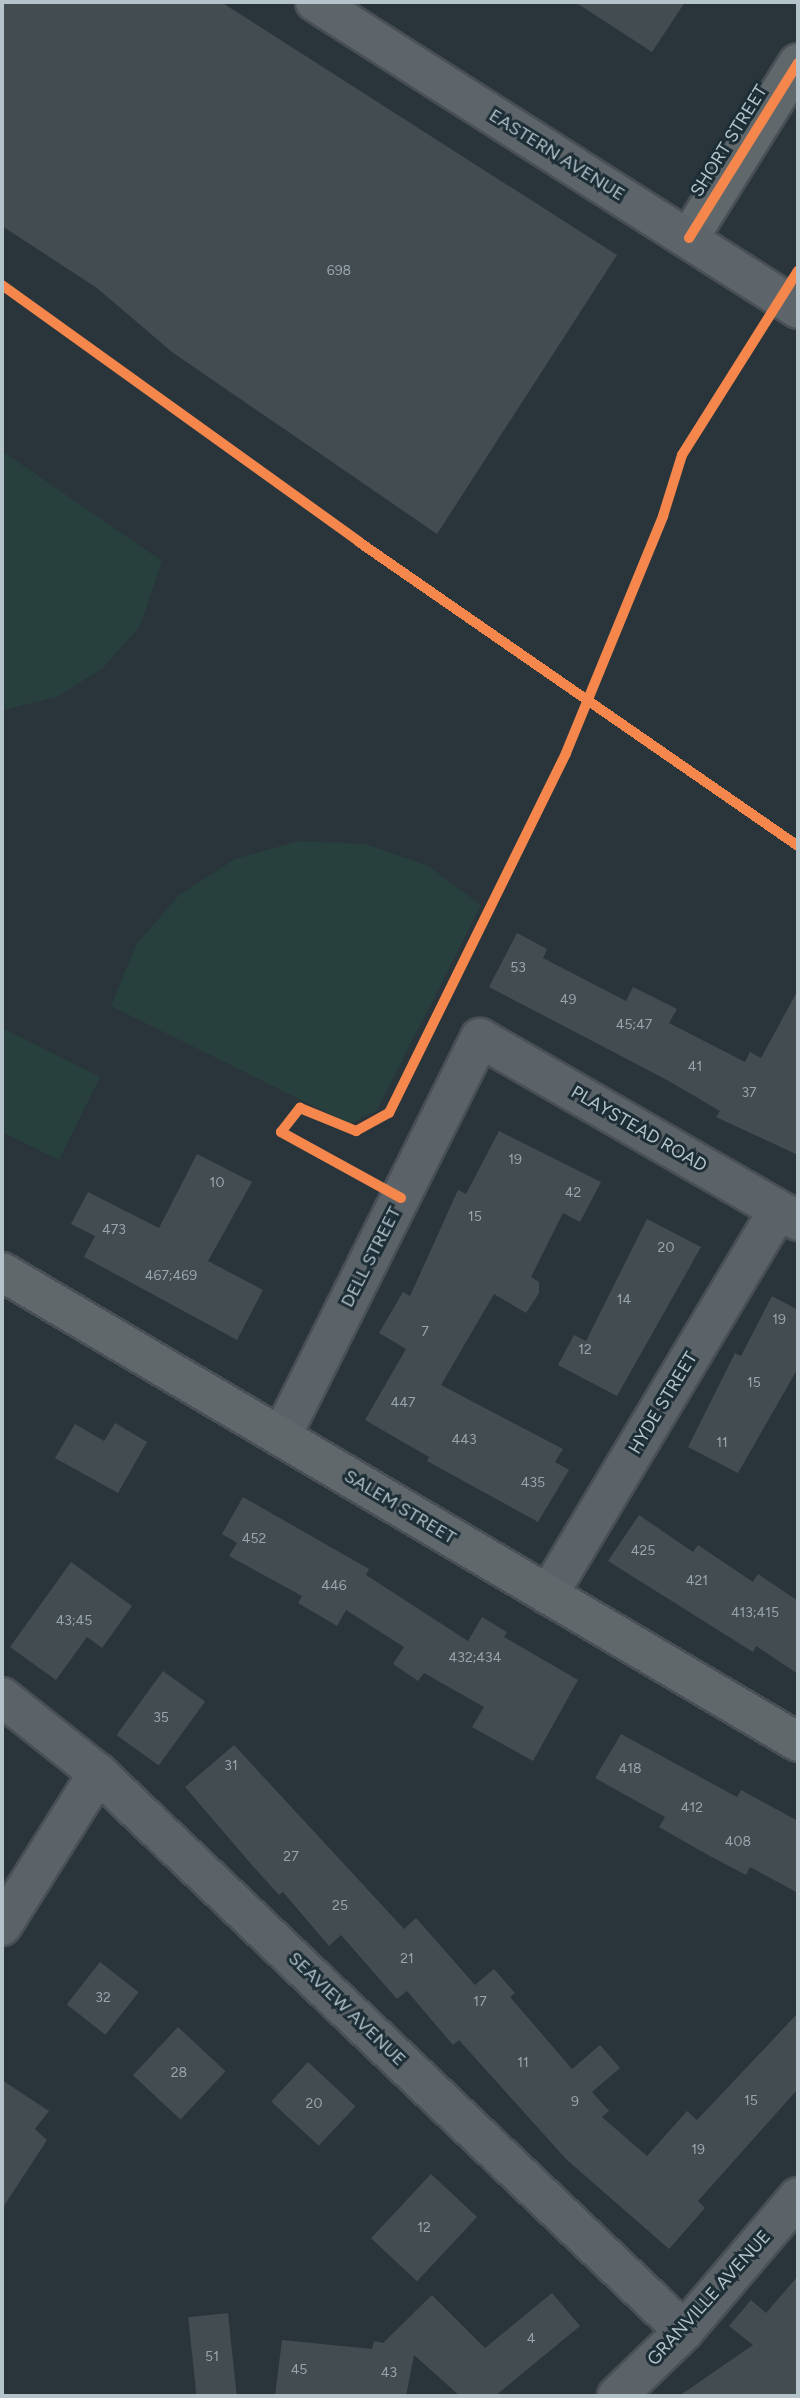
<!DOCTYPE html>
<html>
<head>
<meta charset="utf-8">
<style>
	body { margin:0 }
	#map { position:relative; width:800px; height:2398px; overflow:hidden; background:#2a353b; font-family:Figtree,sans-serif }
	div>[style] { position:absolute }
	.green>* { inset:0; background:#27403e }
	.building>* { inset:0; background:#434c50; transform-origin:0 0 }
	.roads { filter:drop-shadow(2px 0 #495055) drop-shadow(-2px 0 #495055) drop-shadow(0 2px #495055) drop-shadow(0 -2px #495055) }
	.minor>* { height:38px; margin:-19px; padding:0 19px; transform-origin:19px; border-radius:19px; background:#5c6368 }
	.secondary>* { height:38px; margin:-19px; padding:0 19px; transform-origin:19px; border-radius:19px; background:#60686c }
	.primary>* { height:38px; margin:-19px; padding:0 19px; transform-origin:19px; border-radius:19px; background:#5e656a }
	.cycleway>* { height:10px; margin:-5px; padding:0 5px; transform-origin:5px; border-radius:5px; background:#f5874c }
	span { translate:-50% -50%; white-space:nowrap; text-align:center; line-height:1.15; -webkit-text-stroke:6px #1d2e36; paint-order:stroke }
	.number-label { font-size:14px; color:#98a5ac }
	.number-label span { -webkit-text-stroke-width:0 }
	.street-label { font-size:18px; color:#b5c3cb }
	.frame { position:absolute; inset:0; border:4px solid #b5c3cb; pointer-events:none }
</style>
</head>
<body>
<div id="map">
	<div class="green">
		<div style="clip-path:polygon(2px 451px,162px 561px,140px 626px,103px 668px,57px 697px,3px 710px)"></div>
		<div style="clip-path:polygon(299px 841px,365px 844px,428px 866px,481px 905px,377px 1110px,350px 1124px,111px 1006px,136px 945px,179px 895px,235px 859px)"></div>
		<div style="clip-path:polygon(2px 1028px,100px 1077px,59px 1160px,2px 1132px)"></div>
	</div>
	<div class="building">
		<div style="clip-path:polygon(2px 2px,221px 2px,617px 255px,437px 534px,172px 352px,97px 288px,2px 226px)"></div>
		<div style="clip-path:polygon(575px 2px,685px 2px,652px 52px)"></div>
		<div style="clip-path:polygon(517px 933px,547px 949px,543px 958px,626px 1001px,633px 987px,677px 1009px,669px 1023px,745px 1062px,750px 1052px,761px 1058px,798px 990px,798px 1155px,716px 1117px,720px 1111px,667px 1080px,489px 987px)"></div>
		<div style="clip-path:polygon(499px 1131px,601px 1182px,580px 1222px,563px 1213px,531px 1277px,539px 1282px,539px 1293px,526px 1313px,494px 1294px,441px 1385px,563px 1449px,555px 1462px,569px 1470px,538px 1522px,427px 1461px,429px 1457px,365px 1420px,406px 1349px,379px 1333px,403px 1292px,410px 1296px,458px 1190px,466px 1194px)"></div>
		<div style="clip-path:polygon(197px 1154px,252px 1182px,208px 1261px,263px 1290px,237px 1340px,84px 1257px,95px 1236px,71px 1224px,88px 1192px,159px 1228px)"></div>
		<div style="clip-path:polygon(647px 1219px,701px 1247px,617px 1396px,558px 1365px,574px 1335px,586px 1341px)"></div>
		<div style="clip-path:polygon(772px 1296px,798px 1310px,798px 1368px,738px 1473px,688px 1447px,735px 1353px,741px 1356px)"></div>
		<div style="clip-path:polygon(115px 1423px,147px 1442px,118px 1493px,55px 1458px,75px 1424px,104px 1441px)"></div>
		<div style="clip-path:polygon(243px 1497px,369px 1569px,366px 1575px,468px 1641px,482px 1617px,507px 1632px,504px 1637px,578px 1680px,533px 1761px,472px 1727px,484px 1707px,424px 1673px,418px 1681px,393px 1664px,404px 1647px,346px 1610px,337px 1626px,298px 1603px,302px 1596px,229px 1556px,237px 1543px,222px 1534px)"></div>
		<div style="clip-path:polygon(639px 1515px,693px 1552px,698px 1545px,753px 1582px,758px 1574px,798px 1601px,798px 1674px,756px 1646px,753px 1652px,608px 1561px)"></div>
		<div style="clip-path:polygon(71px 1562px,132px 1606px,102px 1648px,87px 1637px,56px 1680px,10px 1647px)"></div>
		<div style="left:163px;top:1671px;width:52px;height:79px;rotate:36deg"></div>
		<div style="clip-path:polygon(621px 1734px,737px 1797px,741px 1790px,798px 1821px,798px 1893px,750px 1867px,746px 1875px,708px 1855px,659px 1827px,665px 1817px,595px 1778px)"></div>
		<div style="clip-path:polygon(234px 1745px,404px 1929px,416px 1918px,475px 1985px,494px 1969px,515px 1993px,510px 1997px,572px 2069px,600px 2045px,620px 2068px,592px 2092px,609px 2111px,602px 2117px,647px 2156px,687px 2111px,697px 2120px,798px 2013px,798px 2089px,698px 2201px,705px 2208px,669px 2249px,567px 2160px,459px 2040px,453px 2045px,407px 1991px,397px 1999px,341px 1935px,329px 1946px,283px 1892px,279px 1895px,252px 1865px,185px 1787px)"></div>
		<div style="left:100px;top:1962px;width:49px;height:54px;rotate:38deg"></div>
		<div style="left:178px;top:2027px;width:65px;height:66px;rotate:43deg"></div>
		<div style="left:308px;top:2062px;width:65px;height:54px;rotate:43deg"></div>
		<div style="clip-path:polygon(2px 2080px,49px 2111px,35px 2129px,47px 2140px,2px 2209px)"></div>
		<div style="left:431px;top:2174px;width:63px;height:88px;rotate:43deg"></div>
		<div style="clip-path:polygon(798px 2276px,798px 2396px,679px 2396px,753px 2345px,729px 2326px,751px 2300px,766px 2313px)"></div>
		<div style="clip-path:polygon(552px 2293px,580px 2326px,495px 2396px,460px 2396px,414px 2355px,406px 2396px,275px 2396px,282px 2340px,372px 2349px,374px 2341px,383px 2343px,432px 2295px,485px 2348px)"></div>
		<div style="left:228px;top:2313px;width:83px;height:40px;rotate:84deg"></div>
	</div>
	<div class="roads">
		<div class="minor">
			<div style="left:281px;top:1437px;width:446px;rotate:-63.5deg"></div>
			<div style="left:480px;top:1038px;width:367px;rotate:29.9deg"></div>
			<div style="left:548px;top:1595px;width:448px;rotate:-59.1deg"></div>
			<div style="left:2px;top:1697px;width:122px;rotate:38.4deg"></div>
			<div style="left:98px;top:1773px;width:809px;rotate:43.6deg"></div>
			<div style="left:2px;top:1926px;width:181px;rotate:-57.9deg"></div>
			<div style="left:617px;top:2396px;width:93px;rotate:-44.1deg"></div>
			<div style="left:684px;top:2331px;width:176px;rotate:-49.6deg"></div>
		</div>
		<div class="secondary">
			<div style="left:689px;top:238px;width:206px;rotate:-58.1deg"></div>
			<div style="left:2px;top:1272px;width:924px;rotate:30.56deg"></div>
		</div>
		<div class="primary">
			<div style="left:315px;top:2px;width:572px;rotate:32.44deg"></div>
		</div>
	</div>
	<div class="cycleway">
		<div style="left:689px;top:238px;width:206px;rotate:-58.1deg"></div>
		<div style="left:2px;top:285px;width:440px;rotate:35.7deg"></div>
		<div style="left:359px;top:542px;width:534px;rotate:34.7deg"></div>
		<div style="left:401px;top:1198px;width:137px;rotate:-151.2deg"></div>
		<div style="left:281px;top:1132px;width:31px;rotate:-52deg"></div>
		<div style="left:300px;top:1108px;width:61px;rotate:22.3deg"></div>
		<div style="left:356px;top:1131px;width:38px;rotate:-29deg"></div>
		<div style="left:389px;top:1113px;width:401px;rotate:-63.8deg"></div>
		<div style="left:566px;top:753px;width:256px;rotate:-67.7deg"></div>
		<div style="left:663px;top:516px;width:64px;rotate:-72.7deg"></div>
		<div style="left:682px;top:455px;width:218px;rotate:-57.8deg"></div>
	</div>
	<div class="number-label">
		<span style="left:339px;top:271px">698</span>
		<span style="left:518px;top:968px">53</span>
		<span style="left:568px;top:1000px">49</span>
		<span style="left:634px;top:1025px">45;47</span>
		<span style="left:695px;top:1067px">41</span>
		<span style="left:749px;top:1093px">37</span>
		<span style="left:515px;top:1160px">19</span>
		<span style="left:217px;top:1183px">10</span>
		<span style="left:573px;top:1193px">42</span>
		<span style="left:475px;top:1217px">15</span>
		<span style="left:114px;top:1230px">473</span>
		<span style="left:666px;top:1248px">20</span>
		<span style="left:171px;top:1276px">467;469</span>
		<span style="left:624px;top:1300px">14</span>
		<span style="left:779px;top:1320px">19</span>
		<span style="left:425px;top:1332px">7</span>
		<span style="left:585px;top:1350px">12</span>
		<span style="left:754px;top:1383px">15</span>
		<span style="left:403px;top:1403px">447</span>
		<span style="left:464px;top:1440px">443</span>
		<span style="left:722px;top:1443px">11</span>
		<span style="left:533px;top:1483px">435</span>
		<span style="left:254px;top:1539px">452</span>
		<span style="left:643px;top:1551px">425</span>
		<span style="left:697px;top:1581px">421</span>
		<span style="left:334px;top:1586px">446</span>
		<span style="left:755px;top:1613px">413;415</span>
		<span style="left:74px;top:1621px">43;45</span>
		<span style="left:475px;top:1658px">432;434</span>
		<span style="left:161px;top:1718px">35</span>
		<span style="left:231px;top:1766px">31</span>
		<span style="left:630px;top:1769px">418</span>
		<span style="left:692px;top:1808px">412</span>
		<span style="left:738px;top:1842px">408</span>
		<span style="left:291px;top:1857px">27</span>
		<span style="left:340px;top:1906px">25</span>
		<span style="left:407px;top:1959px">21</span>
		<span style="left:103px;top:1998px">32</span>
		<span style="left:480px;top:2002px">17</span>
		<span style="left:523px;top:2063px">11</span>
		<span style="left:179px;top:2073px">28</span>
		<span style="left:751px;top:2101px">15</span>
		<span style="left:575px;top:2102px">9</span>
		<span style="left:314px;top:2104px">20</span>
		<span style="left:698px;top:2150px">19</span>
		<span style="left:424px;top:2228px">12</span>
		<span style="left:531px;top:2339px">4</span>
		<span style="left:212px;top:2357px">51</span>
		<span style="left:299px;top:2370px">45</span>
		<span style="left:389px;top:2373px">43</span>
	</div>
	<div class="street-label">
		<span style="left:729px;top:141px;rotate:-58deg">SHORT STREET</span>
		<span style="left:557px;top:155px;rotate:32deg">EASTERN AVENUE</span>
		<span style="left:639px;top:1129px;rotate:30deg">PLAYSTEAD ROAD</span>
		<span style="left:371px;top:1257px;rotate:-63deg">DELL STREET</span>
		<span style="left:663px;top:1403px;rotate:-59deg">HYDE STREET</span>
		<span style="left:400px;top:1507px;rotate:31deg">SALEM STREET</span>
		<span style="left:347px;top:2009px;rotate:44deg">SEAVIEW AVENUE</span>
		<span style="left:709px;top:2298px;rotate:-48deg">GRANVILLE AVENUE</span>
	</div>
	<div class="frame"></div>
</div>
</body>
</html>
